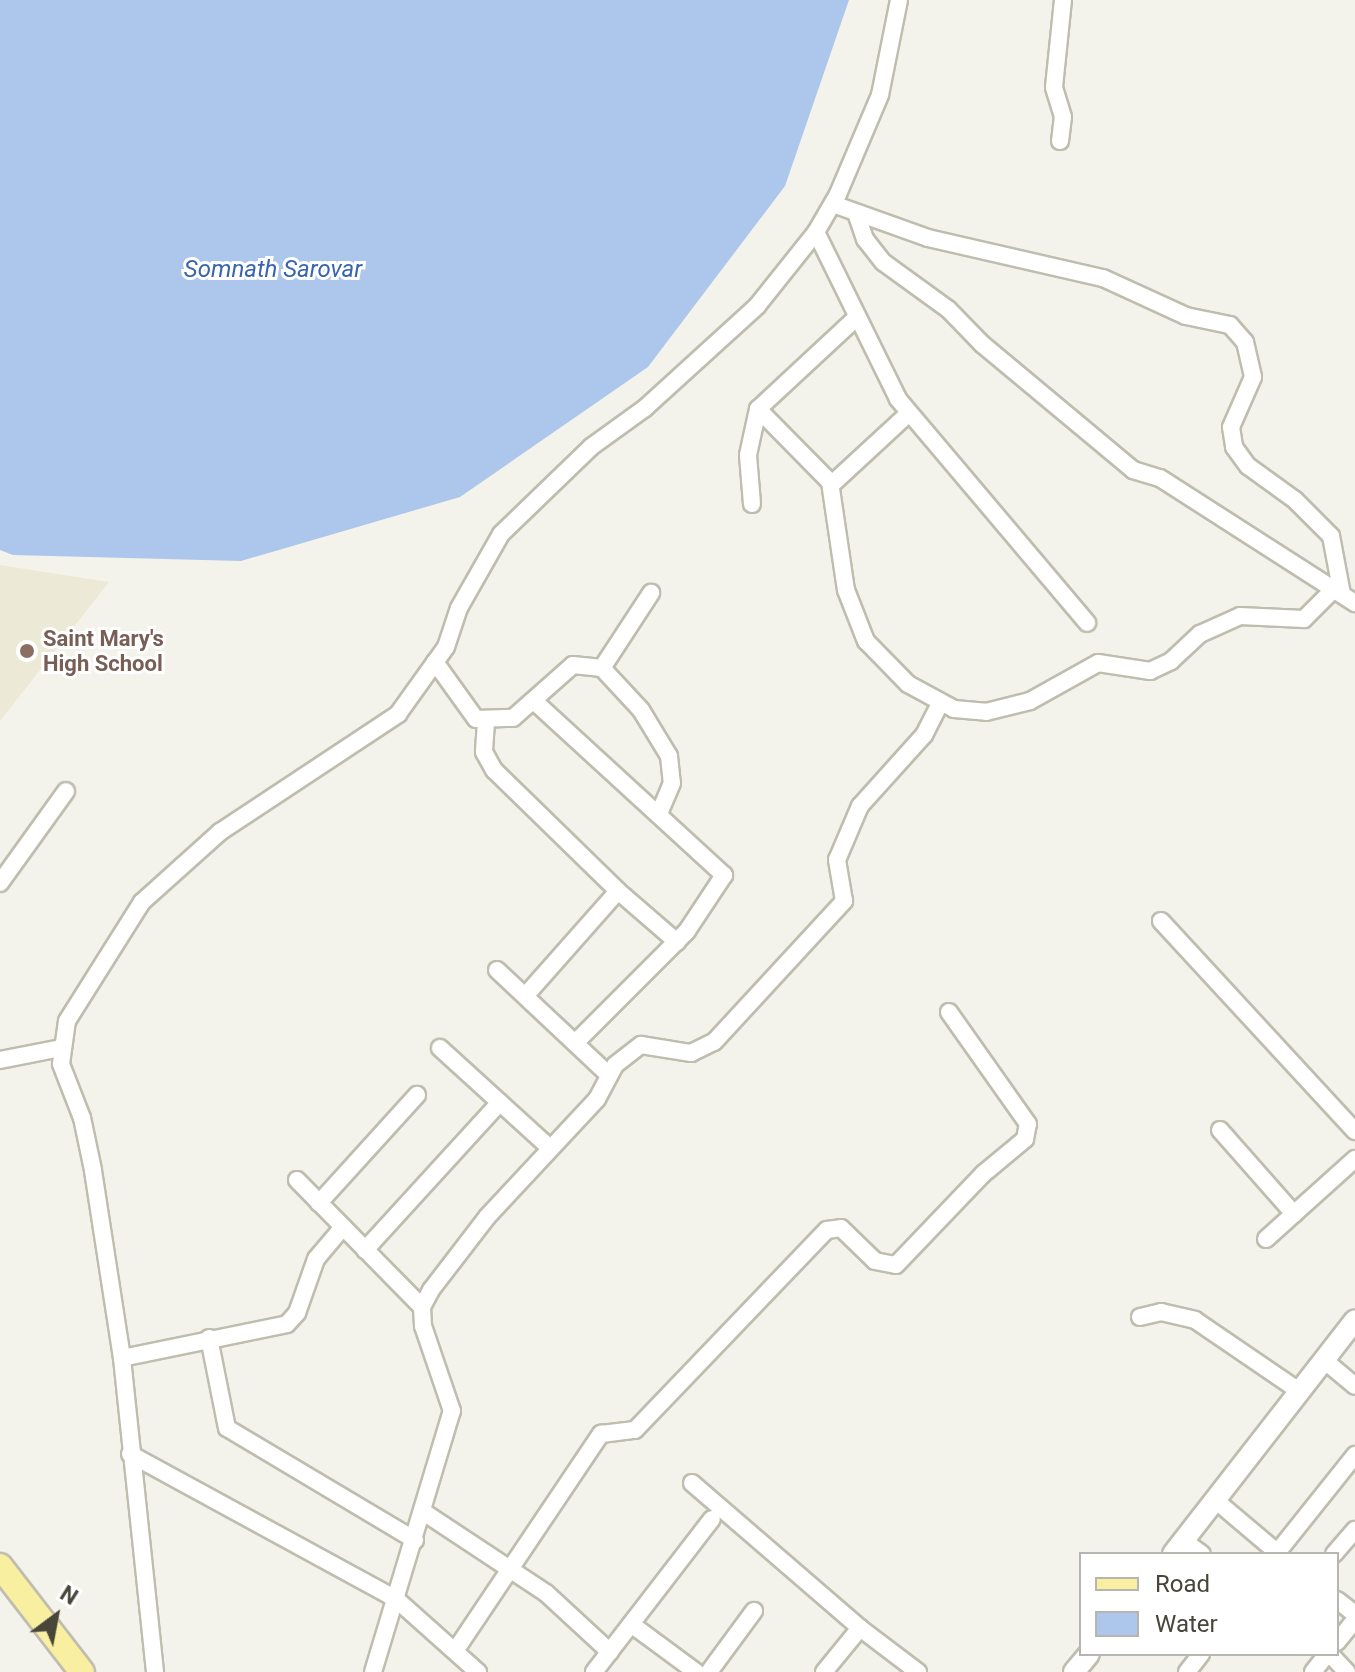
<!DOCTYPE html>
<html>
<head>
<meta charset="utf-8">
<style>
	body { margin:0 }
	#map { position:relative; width:1355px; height:1672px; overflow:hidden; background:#f4f3eb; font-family:Roboto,sans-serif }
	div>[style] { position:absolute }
	.education>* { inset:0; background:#ecead6 }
	.water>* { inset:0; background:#acc6ec }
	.roads { filter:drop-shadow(2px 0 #bfbdae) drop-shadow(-2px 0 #bfbdae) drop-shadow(0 2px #bfbdae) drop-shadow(0 -2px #bfbdae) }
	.minor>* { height:16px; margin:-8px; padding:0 8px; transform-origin:8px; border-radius:8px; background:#fff }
	.tertiary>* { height:20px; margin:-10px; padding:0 10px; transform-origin:10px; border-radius:10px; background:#fff }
	.primary>* { height:24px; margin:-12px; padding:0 12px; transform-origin:12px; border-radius:12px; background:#f8efa0 }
	.dots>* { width:22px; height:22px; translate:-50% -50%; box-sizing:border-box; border:4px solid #fff; border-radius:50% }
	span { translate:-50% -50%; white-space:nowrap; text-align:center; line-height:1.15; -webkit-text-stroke:6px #fff; paint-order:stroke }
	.education-label { font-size:22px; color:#785e54; font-weight:700 }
	.left { translate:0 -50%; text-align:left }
	.water-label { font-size:24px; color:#3866ae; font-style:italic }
	.legend { position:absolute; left:1079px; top:1552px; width:260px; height:104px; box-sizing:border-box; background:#fff; border:2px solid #b6b5b0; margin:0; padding:10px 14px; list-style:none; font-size:24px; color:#484539 }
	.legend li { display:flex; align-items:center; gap:16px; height:40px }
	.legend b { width:40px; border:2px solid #b6b5b0 }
	.north { position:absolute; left:16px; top:1576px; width:80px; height:80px; -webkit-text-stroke:6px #fff; paint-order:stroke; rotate:32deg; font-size:22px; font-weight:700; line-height:32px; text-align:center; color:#484539 }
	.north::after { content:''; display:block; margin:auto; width:28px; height:36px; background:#484539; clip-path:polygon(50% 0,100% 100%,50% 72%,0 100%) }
</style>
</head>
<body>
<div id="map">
	<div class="education">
		<div style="clip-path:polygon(0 565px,109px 582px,0 721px)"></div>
	</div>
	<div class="water">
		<div style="clip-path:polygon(0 0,849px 0,785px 186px,648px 367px,460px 497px,241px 561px,13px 555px,0 550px)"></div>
	</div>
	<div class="roads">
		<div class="minor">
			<div style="left:1060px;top:141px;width:24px;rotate:-83deg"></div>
			<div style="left:1063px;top:117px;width:31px;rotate:-107deg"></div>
			<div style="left:1054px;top:87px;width:87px;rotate:-84.1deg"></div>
			<div style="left:833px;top:204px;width:101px;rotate:19.7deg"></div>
			<div style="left:928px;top:238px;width:180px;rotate:12.9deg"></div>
			<div style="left:1103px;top:278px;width:91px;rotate:24.6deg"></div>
			<div style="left:1186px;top:316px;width:45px;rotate:11.6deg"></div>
			<div style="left:1230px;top:325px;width:23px;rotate:49deg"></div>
			<div style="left:1245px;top:342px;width:36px;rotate:77deg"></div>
			<div style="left:1253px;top:377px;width:55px;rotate:113.7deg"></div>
			<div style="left:1231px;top:427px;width:20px;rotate:81deg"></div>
			<div style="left:1234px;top:447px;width:24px;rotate:54deg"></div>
			<div style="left:1248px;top:466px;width:58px;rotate:35.9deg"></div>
			<div style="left:1295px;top:500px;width:51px;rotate:45deg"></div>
			<div style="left:1331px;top:536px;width:59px;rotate:79.3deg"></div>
			<div style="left:856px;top:213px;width:28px;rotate:71deg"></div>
			<div style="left:865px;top:239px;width:29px;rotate:52deg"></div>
			<div style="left:883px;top:262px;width:80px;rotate:35.9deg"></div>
			<div style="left:948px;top:309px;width:49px;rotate:45.8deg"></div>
			<div style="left:982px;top:344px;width:197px;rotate:39.8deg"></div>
			<div style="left:1133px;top:470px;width:28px;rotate:17deg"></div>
			<div style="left:1160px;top:478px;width:232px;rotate:32.7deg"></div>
			<div style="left:816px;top:232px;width:186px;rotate:63.8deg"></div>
			<div style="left:898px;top:399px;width:293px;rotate:49.8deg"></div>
			<div style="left:758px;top:409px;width:103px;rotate:45.4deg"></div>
			<div style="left:830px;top:482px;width:109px;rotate:81.6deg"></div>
			<div style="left:846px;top:590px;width:55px;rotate:68.6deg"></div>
			<div style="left:866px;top:641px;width:60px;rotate:45.7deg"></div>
			<div style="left:908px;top:684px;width:52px;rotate:28.5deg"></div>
			<div style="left:954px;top:709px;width:32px;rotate:5deg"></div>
			<div style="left:986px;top:712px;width:45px;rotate:-14deg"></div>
			<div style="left:1030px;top:701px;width:78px;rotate:-29.2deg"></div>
			<div style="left:1098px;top:663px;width:53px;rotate:8.7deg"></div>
			<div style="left:1150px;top:671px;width:23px;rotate:-25deg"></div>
			<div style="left:1171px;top:661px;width:40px;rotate:-43deg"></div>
			<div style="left:1200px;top:634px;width:44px;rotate:-24.2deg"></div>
			<div style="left:1240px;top:616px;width:64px;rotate:2.7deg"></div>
			<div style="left:1304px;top:619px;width:42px;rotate:-45deg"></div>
			<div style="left:831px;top:485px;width:106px;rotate:-42.7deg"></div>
			<div style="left:752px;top:504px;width:49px;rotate:-94.7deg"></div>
			<div style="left:748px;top:455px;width:47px;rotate:-77.7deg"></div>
			<div style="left:758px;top:409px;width:135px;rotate:-42.9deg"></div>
			<div style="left:435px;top:662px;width:70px;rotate:54.3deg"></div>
			<div style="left:476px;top:719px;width:37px;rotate:-2deg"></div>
			<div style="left:513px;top:718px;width:80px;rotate:-41.5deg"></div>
			<div style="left:573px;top:665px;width:29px;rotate:6deg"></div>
			<div style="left:602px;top:668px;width:90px;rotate:-56.8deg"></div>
			<div style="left:602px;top:668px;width:57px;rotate:47.1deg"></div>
			<div style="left:641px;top:710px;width:54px;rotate:58.7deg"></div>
			<div style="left:669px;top:756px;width:27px;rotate:84deg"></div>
			<div style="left:672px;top:783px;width:33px;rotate:113deg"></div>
			<div style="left:534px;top:701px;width:258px;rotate:42.5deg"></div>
			<div style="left:724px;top:875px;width:67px;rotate:123.5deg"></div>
			<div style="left:687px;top:931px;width:158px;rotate:135deg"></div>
			<div style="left:486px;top:722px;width:30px;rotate:94deg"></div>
			<div style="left:484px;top:752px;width:21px;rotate:61deg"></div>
			<div style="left:494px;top:770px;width:173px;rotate:44.3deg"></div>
			<div style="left:618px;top:891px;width:140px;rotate:131.5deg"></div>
			<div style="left:0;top:883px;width:113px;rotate:-54.3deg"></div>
			<div style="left:618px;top:891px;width:78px;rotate:40.8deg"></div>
			<div style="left:1161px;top:921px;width:286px;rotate:47.3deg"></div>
			<div style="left:497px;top:970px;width:154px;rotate:43.2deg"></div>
			<div style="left:440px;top:1048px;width:149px;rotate:42.3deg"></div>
			<div style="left:0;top:1060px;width:62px;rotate:-11.1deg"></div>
			<div style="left:1220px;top:1130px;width:112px;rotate:48.6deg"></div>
			<div style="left:297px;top:1180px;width:178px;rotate:45.5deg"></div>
			<div style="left:319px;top:1203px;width:146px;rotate:-47.8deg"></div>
			<div style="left:1266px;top:1239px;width:120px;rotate:-42deg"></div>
			<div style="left:365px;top:1250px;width:200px;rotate:-47.6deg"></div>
			<div style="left:1140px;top:1317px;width:22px;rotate:-13deg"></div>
			<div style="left:1161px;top:1312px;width:35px;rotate:13deg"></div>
			<div style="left:1195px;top:1320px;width:126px;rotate:34.3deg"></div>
			<div style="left:209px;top:1338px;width:92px;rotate:78.7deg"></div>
			<div style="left:227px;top:1428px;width:219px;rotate:30.8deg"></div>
			<div style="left:122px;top:1358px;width:168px;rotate:-11.6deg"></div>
			<div style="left:287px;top:1324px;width:15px;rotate:-48deg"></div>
			<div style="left:297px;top:1313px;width:57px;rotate:-70.6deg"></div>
			<div style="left:316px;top:1259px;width:42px;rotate:-49.8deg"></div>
			<div style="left:1324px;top:1360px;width:40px;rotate:40deg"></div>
			<div style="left:130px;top:1454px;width:303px;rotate:28.6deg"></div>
			<div style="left:396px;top:1599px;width:110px;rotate:41.7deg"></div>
			<div style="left:692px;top:1483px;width:222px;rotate:40.8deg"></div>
			<div style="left:1214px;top:1499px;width:85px;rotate:40.2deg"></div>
			<div style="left:425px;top:1513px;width:145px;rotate:33.5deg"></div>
			<div style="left:546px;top:1593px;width:87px;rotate:42.7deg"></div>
			<div style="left:1184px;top:1541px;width:22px;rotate:36deg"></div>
			<div style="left:1276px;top:1554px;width:127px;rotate:-51.4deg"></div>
			<div style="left:1334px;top:1554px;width:32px;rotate:-49deg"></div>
			<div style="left:1337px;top:1600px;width:23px;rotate:38deg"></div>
			<div style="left:631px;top:1624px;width:81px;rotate:36.4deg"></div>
			<div style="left:1337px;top:1642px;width:28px;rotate:-51deg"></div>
			<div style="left:455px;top:1651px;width:262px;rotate:-56.1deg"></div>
			<div style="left:601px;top:1434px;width:34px;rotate:-7deg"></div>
			<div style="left:635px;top:1430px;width:277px;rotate:-46.2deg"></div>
			<div style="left:827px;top:1230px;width:14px;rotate:-8deg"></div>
			<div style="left:841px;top:1228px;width:47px;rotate:44.1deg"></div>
			<div style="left:875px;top:1261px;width:21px;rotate:11deg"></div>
			<div style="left:896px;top:1265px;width:126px;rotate:-46.3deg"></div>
			<div style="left:983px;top:1174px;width:55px;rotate:-39.8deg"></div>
			<div style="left:1025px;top:1139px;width:15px;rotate:-79deg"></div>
			<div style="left:1028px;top:1124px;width:137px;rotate:-125.2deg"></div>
			<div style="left:1330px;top:1654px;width:25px;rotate:47deg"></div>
			<div style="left:155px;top:1672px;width:316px;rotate:-96deg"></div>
			<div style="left:122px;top:1358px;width:190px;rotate:-98.8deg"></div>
			<div style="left:93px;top:1170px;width:53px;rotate:-101.9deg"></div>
			<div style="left:82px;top:1118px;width:58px;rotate:-111.3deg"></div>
			<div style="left:61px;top:1064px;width:43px;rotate:-82.1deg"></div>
			<div style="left:67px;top:1021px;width:141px;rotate:-57.8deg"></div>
			<div style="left:142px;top:902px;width:105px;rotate:-41.9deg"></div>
			<div style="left:220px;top:832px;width:214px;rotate:-33.5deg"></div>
			<div style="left:398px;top:714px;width:82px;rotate:-54.4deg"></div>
			<div style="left:446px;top:647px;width:41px;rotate:-71.6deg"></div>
			<div style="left:459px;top:608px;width:85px;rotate:-60.4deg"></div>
			<div style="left:501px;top:534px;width:125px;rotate:-44deg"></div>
			<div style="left:591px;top:447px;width:67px;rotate:-35.8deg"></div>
			<div style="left:645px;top:408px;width:151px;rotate:-42.3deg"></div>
			<div style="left:757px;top:306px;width:95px;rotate:-51.4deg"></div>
			<div style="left:816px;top:232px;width:44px;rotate:-59.9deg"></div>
			<div style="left:838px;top:194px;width:108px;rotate:-67deg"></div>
			<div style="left:880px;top:95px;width:97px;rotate:-78.7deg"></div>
			<div style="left:373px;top:1672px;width:273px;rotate:-73.2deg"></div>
			<div style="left:452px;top:1411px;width:90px;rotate:-108.8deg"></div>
			<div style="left:423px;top:1326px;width:19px;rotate:-93deg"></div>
			<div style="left:422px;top:1307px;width:19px;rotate:-62deg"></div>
			<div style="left:431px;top:1290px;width:92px;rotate:-52.5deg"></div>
			<div style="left:487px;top:1217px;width:161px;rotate:-47deg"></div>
			<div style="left:597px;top:1099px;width:38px;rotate:-62deg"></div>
			<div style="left:615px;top:1065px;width:33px;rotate:-38deg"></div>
			<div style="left:641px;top:1045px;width:51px;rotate:9.1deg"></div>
			<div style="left:691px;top:1053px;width:25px;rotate:-26deg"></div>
			<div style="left:714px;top:1042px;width:192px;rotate:-47.3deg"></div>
			<div style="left:844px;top:901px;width:42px;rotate:-99.7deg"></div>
			<div style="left:837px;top:860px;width:59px;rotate:-66.9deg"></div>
			<div style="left:860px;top:806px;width:96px;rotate:-48deg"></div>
			<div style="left:924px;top:735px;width:35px;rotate:-63deg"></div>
			<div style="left:594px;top:1672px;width:193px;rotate:-52.4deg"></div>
			<div style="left:709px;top:1672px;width:76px;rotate:-53.6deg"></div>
			<div style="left:824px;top:1672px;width:57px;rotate:-50.7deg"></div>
			<div style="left:860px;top:1628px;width:73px;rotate:37.2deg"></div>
			<div style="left:1187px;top:1672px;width:23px;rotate:-52deg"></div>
			<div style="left:1313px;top:1672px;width:23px;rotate:-52deg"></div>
		</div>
		<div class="tertiary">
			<div style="left:1173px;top:1554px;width:296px;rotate:-52.1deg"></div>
			<div style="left:1074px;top:1672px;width:23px;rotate:-50deg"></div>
		</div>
		<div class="primary">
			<div style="left:0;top:1566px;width:134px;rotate:52.3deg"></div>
		</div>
	</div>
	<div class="dots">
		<div style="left:27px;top:651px;background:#8d6e63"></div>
	</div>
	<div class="education-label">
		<span class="left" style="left:43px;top:651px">Saint Mary's<br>High School</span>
	</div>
	<div class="water-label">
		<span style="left:273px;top:270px">Somnath Sarovar</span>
	</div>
	<ul class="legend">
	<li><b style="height:10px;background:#f8efa0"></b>Road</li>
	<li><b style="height:22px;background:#acc6ec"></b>Water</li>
	</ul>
	<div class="north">N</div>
</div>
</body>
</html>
